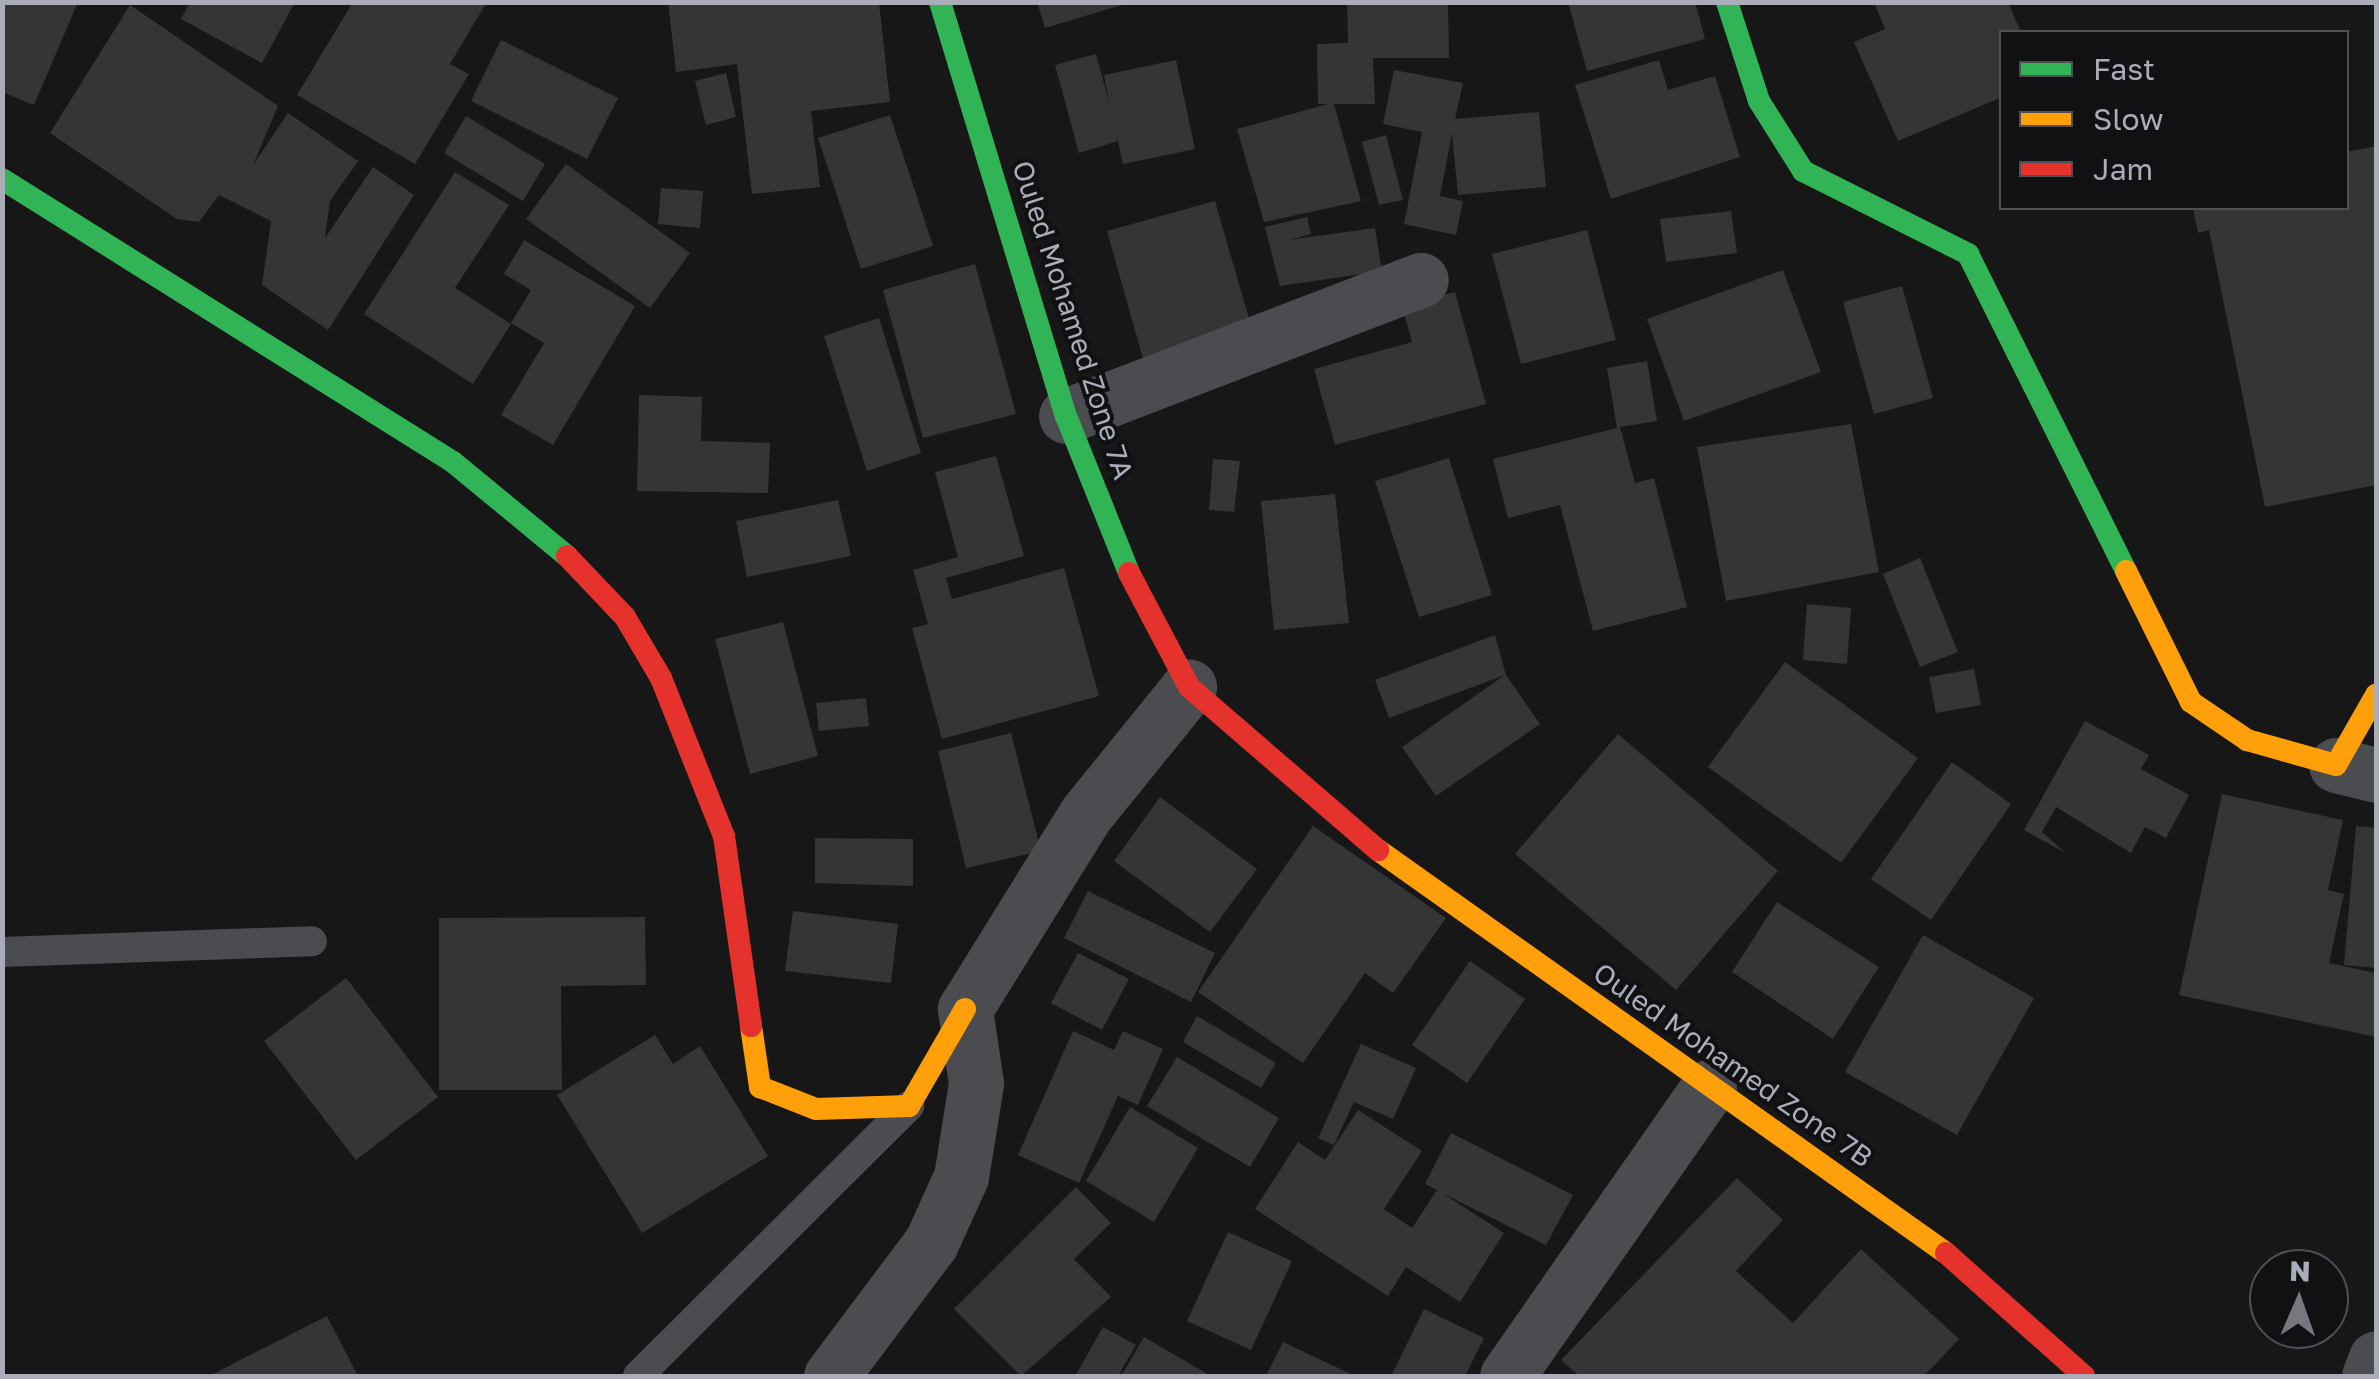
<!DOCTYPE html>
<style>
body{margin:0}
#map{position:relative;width:2379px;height:1379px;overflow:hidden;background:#171717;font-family:"Golos Text",sans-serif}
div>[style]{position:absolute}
.building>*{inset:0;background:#353536}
.lane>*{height:30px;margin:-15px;padding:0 15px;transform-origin:15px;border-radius:15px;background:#4b4c50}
.street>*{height:55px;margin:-27.5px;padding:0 27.5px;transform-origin:27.5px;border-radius:27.5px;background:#4b4c50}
.fast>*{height:22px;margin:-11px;padding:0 11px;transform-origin:11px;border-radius:11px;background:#30b455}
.slow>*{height:22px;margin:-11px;padding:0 11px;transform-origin:11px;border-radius:11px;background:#ff9f0a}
.jam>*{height:22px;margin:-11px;padding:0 11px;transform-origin:11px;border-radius:11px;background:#e5322d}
span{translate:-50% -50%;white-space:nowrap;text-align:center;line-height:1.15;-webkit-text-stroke:8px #111113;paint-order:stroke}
.street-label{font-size:28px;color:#a8adb8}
.frame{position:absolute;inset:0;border:5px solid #a8adb8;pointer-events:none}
.legend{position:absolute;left:1999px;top:30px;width:350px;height:180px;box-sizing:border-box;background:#111113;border:2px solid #4d4f55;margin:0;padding:12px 18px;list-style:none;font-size:30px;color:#a8adb8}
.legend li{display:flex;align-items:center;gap:20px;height:50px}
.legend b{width:50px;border:2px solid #4d4f55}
.north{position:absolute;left:2249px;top:1249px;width:100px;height:100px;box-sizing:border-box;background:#111113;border:2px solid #4d4f55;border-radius:50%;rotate:2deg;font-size:28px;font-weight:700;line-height:40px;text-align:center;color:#a8adb8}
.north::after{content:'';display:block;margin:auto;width:35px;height:45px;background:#757880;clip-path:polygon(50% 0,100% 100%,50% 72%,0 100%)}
</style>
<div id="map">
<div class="building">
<div style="clip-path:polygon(2px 2px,78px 2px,34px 105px,2px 92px)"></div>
<div style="clip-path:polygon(190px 2px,295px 2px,262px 63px,181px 19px)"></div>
<div style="clip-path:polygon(353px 2px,487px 2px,450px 64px,469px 74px,415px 164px,297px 95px)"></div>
<div style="clip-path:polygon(668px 2px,879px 2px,890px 102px,811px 111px,820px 187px,752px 194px,737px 64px,676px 72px)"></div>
<div style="clip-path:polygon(1037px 2px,1128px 2px,1128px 3px,1045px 28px)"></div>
<div style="clip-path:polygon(1347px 2px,1448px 2px,1449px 58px,1373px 58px,1375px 104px,1334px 104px,1361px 201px,1264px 222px,1237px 129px,1328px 104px,1318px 104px,1317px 44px,1348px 43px)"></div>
<div style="clip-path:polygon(1568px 2px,1695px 2px,1705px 39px,1587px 71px)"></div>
<div style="clip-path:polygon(1874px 2px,2008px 2px,2021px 32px,2002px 32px,2002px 97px,1898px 141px,1854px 42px,1885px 29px)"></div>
<div style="clip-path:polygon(130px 5px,278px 106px,253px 165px,288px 113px,358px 161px,330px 201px,325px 238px,373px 167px,414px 195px,328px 330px,262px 285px,271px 221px,219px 195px,199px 222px,177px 219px,50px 133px)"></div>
<div style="clip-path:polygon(501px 40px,618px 98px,587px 159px,471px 101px)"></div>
<div style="clip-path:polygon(1096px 54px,1109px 102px,1104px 75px,1176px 60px,1195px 149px,1123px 164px,1118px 141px,1079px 153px,1055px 65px)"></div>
<div style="clip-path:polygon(1659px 60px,1668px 90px,1715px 76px,1740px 157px,1611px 199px,1575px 85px)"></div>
<div style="clip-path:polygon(1394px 70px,1463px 83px,1455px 119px,1539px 112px,1546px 187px,1458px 195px,1452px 134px,1440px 196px,1463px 201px,1456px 235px,1404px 224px,1422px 132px,1383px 124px)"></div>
<div style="clip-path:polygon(726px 73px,736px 117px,706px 125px,695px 81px)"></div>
<div style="clip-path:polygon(890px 115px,933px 246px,861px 269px,818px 138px)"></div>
<div style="clip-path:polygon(466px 116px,545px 164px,523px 201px,444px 153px)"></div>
<div style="clip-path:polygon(1386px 135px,1403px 200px,1379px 205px,1362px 142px)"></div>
<div style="clip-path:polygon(2376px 146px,2376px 485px,2265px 507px,2209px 230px,2198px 233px,2193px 208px,2346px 208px,2346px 152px)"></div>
<div style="clip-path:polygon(566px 164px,690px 253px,650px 308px,526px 219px)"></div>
<div style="clip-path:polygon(455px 172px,509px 205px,455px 288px,511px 324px,473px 384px,364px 314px)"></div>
<div style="clip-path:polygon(661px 188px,703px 191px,700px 228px,658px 224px)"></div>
<div style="clip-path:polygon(1215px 201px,1254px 336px,1145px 366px,1107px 231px)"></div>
<div style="clip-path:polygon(1731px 211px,1737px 253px,1666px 262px,1660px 219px)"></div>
<div style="clip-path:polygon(1307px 217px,1311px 234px,1288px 240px,1375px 228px,1382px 271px,1280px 286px,1265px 227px)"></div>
<div style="clip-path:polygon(1587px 230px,1616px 340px,1521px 364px,1492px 254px)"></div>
<div style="clip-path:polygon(524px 240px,635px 306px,553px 445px,501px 415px,544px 343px,511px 323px,531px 290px,504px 274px)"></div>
<div style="clip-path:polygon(975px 264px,1016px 414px,923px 438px,883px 290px)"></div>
<div style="clip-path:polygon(1783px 270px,1821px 372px,1684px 421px,1647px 319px)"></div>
<div style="clip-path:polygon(1902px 286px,1933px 398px,1874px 414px,1843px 302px)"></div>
<div style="clip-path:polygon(1455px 292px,1486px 404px,1335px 445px,1314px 369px,1412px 342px,1402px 306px)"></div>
<div style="clip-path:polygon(879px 318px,921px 453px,867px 471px,824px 336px)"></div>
<div style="clip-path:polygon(1647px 361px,1657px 421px,1620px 427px,1635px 483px,1654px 478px,1687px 607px,1593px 631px,1560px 505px,1508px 518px,1493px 459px,1617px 428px,1607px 368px)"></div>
<div style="clip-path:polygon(639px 395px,702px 397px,701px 441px,770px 443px,768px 493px,637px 491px)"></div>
<div style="clip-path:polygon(1851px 424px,1879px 572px,1726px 601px,1697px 447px)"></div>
<div style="clip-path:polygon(996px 456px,1024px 556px,946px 578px,952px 599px,1064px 568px,1099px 696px,942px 739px,912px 628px,928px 624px,913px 570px,958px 557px,935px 472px)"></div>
<div style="clip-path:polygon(1449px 458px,1492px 595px,1419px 617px,1375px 481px)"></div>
<div style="clip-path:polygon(1213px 459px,1240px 461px,1234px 512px,1209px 510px)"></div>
<div style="clip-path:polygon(1335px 494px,1349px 623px,1274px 630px,1261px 501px)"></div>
<div style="clip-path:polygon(838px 500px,851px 556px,747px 577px,736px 521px)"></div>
<div style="clip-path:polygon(1920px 558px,1958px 652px,1920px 667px,1883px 574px)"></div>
<div style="clip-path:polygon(1807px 604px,1851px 608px,1847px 664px,1803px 660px)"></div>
<div style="clip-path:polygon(783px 622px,818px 756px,750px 774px,715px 639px)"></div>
<div style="clip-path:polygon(1495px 635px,1506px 675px,1540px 724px,1436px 796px,1402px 747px,1505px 675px,1389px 718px,1375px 680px)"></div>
<div style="clip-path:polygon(1785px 662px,1918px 758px,1841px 863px,1708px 767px)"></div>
<div style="clip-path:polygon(1974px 669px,1981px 705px,1936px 713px,1929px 677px)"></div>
<div style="clip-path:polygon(866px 698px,869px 726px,819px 731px,816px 703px)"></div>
<div style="clip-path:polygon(2085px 721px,2149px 755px,2141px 769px,2189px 795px,2166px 838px,2145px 827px,2131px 853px,2056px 807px,2042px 832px,2066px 853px,2024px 830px)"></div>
<div style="clip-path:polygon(1011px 733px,1041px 851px,966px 868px,938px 751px)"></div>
<div style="clip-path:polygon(1618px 734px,1778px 871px,1676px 990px,1515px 854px)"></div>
<div style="clip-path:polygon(1952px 762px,2011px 804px,1931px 920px,1871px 879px)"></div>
<div style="clip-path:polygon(2222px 794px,2343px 820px,2328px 890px,2344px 894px,2329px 963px,2376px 973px,2376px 1037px,2179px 995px)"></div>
<div style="clip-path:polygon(1160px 797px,1257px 869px,1210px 932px,1114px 861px)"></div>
<div style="clip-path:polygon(1313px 826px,1446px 918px,1393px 993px,1365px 973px,1303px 1063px,1198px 992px)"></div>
<div style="clip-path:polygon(2356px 826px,2376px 828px,2376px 968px,2344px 965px)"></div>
<div style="clip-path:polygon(815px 838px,913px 839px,913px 886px,815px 883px)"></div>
<div style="clip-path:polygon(1088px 891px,1215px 953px,1191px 1002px,1064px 938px)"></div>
<div style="clip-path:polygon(1777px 902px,1879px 967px,1833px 1039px,1732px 972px)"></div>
<div style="clip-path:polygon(793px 911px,898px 924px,891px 983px,785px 971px)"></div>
<div style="clip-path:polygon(645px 917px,646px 985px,561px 986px,562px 1090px,439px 1090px,439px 918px)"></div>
<div style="clip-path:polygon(1923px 935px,2034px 998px,1957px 1135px,1845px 1072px)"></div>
<div style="clip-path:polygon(1078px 953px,1129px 979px,1102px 1030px,1051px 1003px)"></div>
<div style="clip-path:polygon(1470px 961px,1525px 999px,1467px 1083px,1412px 1045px)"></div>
<div style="clip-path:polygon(346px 978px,438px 1097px,356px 1160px,264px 1041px)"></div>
<div style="clip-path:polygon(1197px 1016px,1276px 1063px,1261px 1088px,1183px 1042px)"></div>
<div style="clip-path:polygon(1073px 1031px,1114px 1050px,1123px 1031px,1163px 1049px,1138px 1105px,1118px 1096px,1079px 1183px,1018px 1155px)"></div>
<div style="clip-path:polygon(655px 1035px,673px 1064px,700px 1046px,768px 1156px,642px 1233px,557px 1095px)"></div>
<div style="clip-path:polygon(1361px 1044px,1416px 1068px,1393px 1119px,1354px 1102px,1334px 1145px,1318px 1138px)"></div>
<div style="clip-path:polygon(1177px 1057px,1279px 1118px,1250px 1167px,1147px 1106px)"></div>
<div style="clip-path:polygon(1130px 1107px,1198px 1148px,1154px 1222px,1086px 1181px)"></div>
<div style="clip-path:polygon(1358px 1110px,1422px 1151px,1384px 1209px,1412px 1228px,1437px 1190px,1425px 1184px,1451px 1133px,1573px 1195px,1546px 1245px,1442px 1193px,1504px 1233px,1460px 1302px,1406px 1267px,1388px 1296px,1255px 1209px,1298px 1142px,1325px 1160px)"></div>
<div style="clip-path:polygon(1737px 1178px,1783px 1220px,1736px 1271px,1793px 1323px,1861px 1249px,1959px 1339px,1924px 1376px,1579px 1376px,1561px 1360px)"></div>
<div style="clip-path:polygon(1076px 1187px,1111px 1223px,1074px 1259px,1111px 1297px,1021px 1376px,954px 1309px)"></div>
<div style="clip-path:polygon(1228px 1232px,1292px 1261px,1251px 1350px,1187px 1321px)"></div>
<div style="clip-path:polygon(1424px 1309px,1484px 1338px,1465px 1376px,1391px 1376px)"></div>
<div style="clip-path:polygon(327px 1316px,358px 1376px,209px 1376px)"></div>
<div style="clip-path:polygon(1103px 1327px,1136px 1345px,1118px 1376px,1075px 1376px)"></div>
<div style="clip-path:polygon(1144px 1337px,1211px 1376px,1121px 1376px)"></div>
<div style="clip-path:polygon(1283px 1342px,1355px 1376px,1266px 1376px)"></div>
</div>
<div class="lane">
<div style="left:2px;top:952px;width:310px;rotate:-2deg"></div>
<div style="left:638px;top:1376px;width:383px;rotate:-44.9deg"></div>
</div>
<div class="street">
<div style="left:1066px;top:416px;width:380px;rotate:-21deg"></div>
<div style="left:2336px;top:765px;width:41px;rotate:14deg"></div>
<div style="left:831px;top:1376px;width:166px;rotate:-53.1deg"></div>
<div style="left:931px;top:1243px;width:72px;rotate:-65.6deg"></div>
<div style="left:961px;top:1177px;width:95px;rotate:-80.9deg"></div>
<div style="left:976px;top:1083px;width:75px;rotate:-98.5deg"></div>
<div style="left:965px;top:1009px;width:229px;rotate:-58.2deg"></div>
<div style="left:1086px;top:814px;width:164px;rotate:-51deg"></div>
<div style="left:1507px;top:1376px;width:353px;rotate:-55.1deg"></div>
<div style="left:2369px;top:1376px;width:19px;rotate:-69deg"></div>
</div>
<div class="fast">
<div style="left:940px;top:2px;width:433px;rotate:73.1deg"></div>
<div style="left:1066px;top:416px;width:169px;rotate:68.1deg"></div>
<div style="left:1727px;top:2px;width:104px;rotate:72.1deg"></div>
<div style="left:1759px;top:101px;width:83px;rotate:57.8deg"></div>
<div style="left:1803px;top:171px;width:185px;rotate:26.7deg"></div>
<div style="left:1968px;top:254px;width:354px;rotate:63.5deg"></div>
<div style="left:2px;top:179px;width:532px;rotate:32.11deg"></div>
<div style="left:453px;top:462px;width:148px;rotate:39.5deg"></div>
</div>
<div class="slow">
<div style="left:2126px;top:571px;width:146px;rotate:63.6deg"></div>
<div style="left:2191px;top:702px;width:68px;rotate:34.2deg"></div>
<div style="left:2247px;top:740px;width:92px;rotate:15.7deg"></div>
<div style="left:2336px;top:765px;width:81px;rotate:-60.3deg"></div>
<div style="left:1378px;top:850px;width:696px;rotate:35.36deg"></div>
<div style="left:751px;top:1026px;width:62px;rotate:81.6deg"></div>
<div style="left:760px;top:1087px;width:60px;rotate:21.4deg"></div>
<div style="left:816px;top:1109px;width:93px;rotate:-1.8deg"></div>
<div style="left:909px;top:1106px;width:112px;rotate:-60deg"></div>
</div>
<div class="jam">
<div style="left:567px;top:556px;width:84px;rotate:46.4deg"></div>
<div style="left:625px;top:617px;width:71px;rotate:59.5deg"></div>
<div style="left:661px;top:678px;width:170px;rotate:68.3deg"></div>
<div style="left:724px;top:836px;width:192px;rotate:81.9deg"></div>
<div style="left:1129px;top:573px;width:129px;rotate:62.2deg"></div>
<div style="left:1189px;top:687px;width:250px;rotate:40.8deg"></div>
<div style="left:1946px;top:1253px;width:185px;rotate:41.7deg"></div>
</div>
<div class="street-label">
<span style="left:1073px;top:320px;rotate:72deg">Ouled Mohamed Zone 7A</span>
<span style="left:1733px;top:1065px;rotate:35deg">Ouled Mohamed Zone 7B</span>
</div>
<div class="frame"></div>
<ul class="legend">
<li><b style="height:12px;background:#30b455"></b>Fast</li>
<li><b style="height:12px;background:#ff9f0a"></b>Slow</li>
<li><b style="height:12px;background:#e5322d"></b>Jam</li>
</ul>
<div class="north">N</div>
</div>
